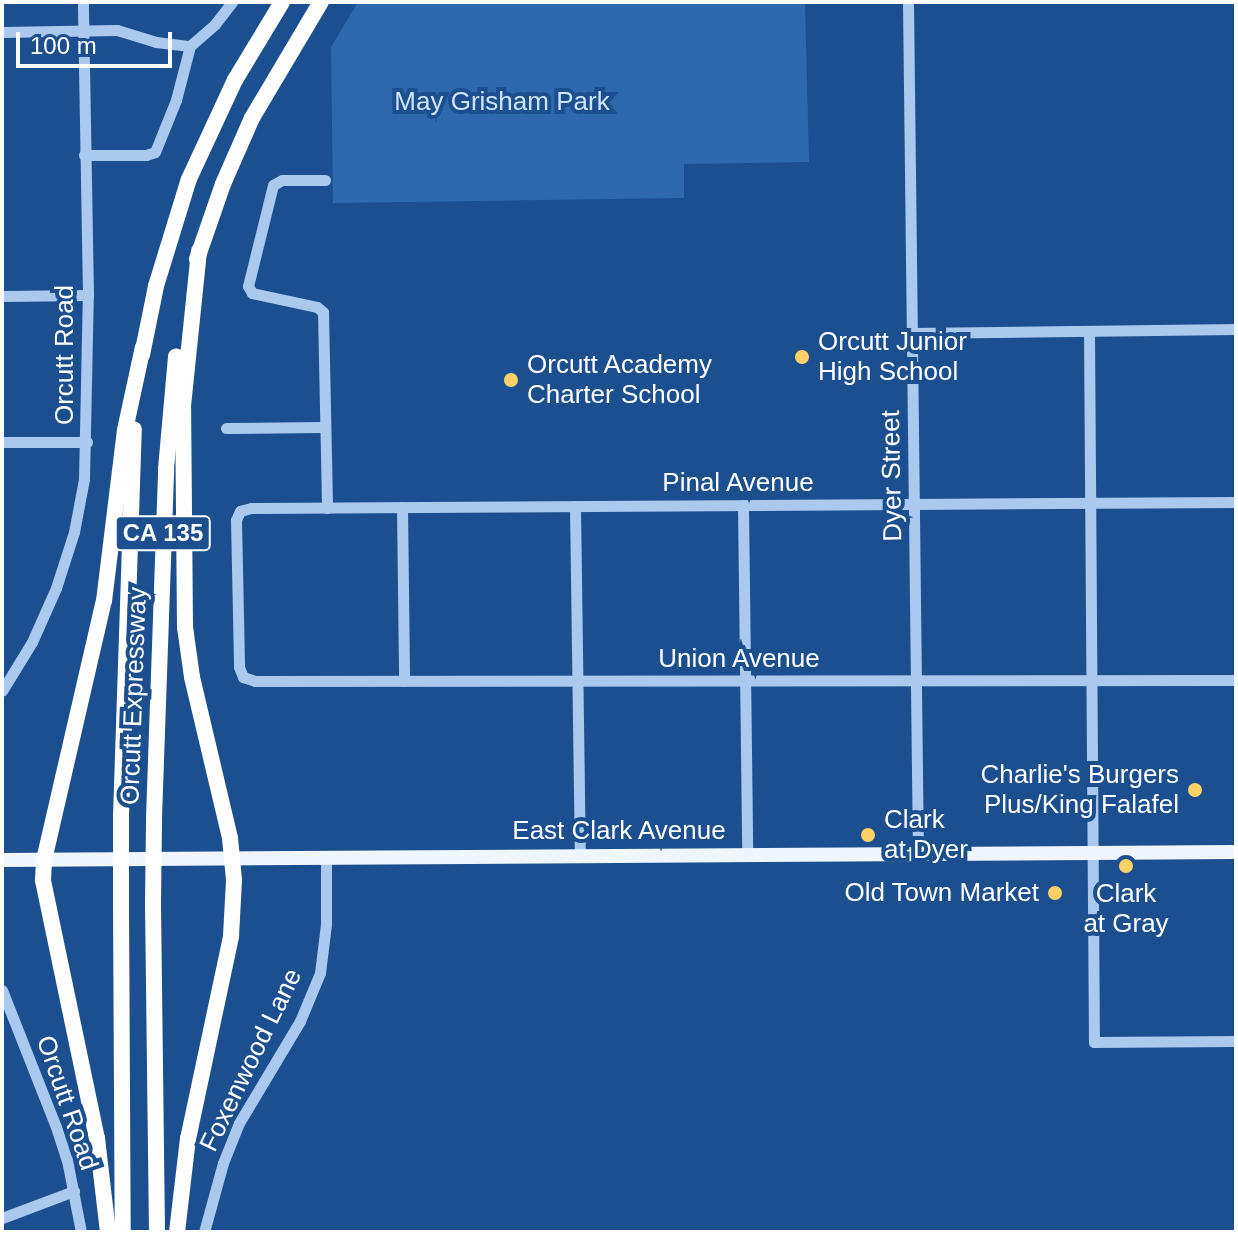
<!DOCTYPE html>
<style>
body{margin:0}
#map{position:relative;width:1238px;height:1234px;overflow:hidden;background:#1b4f8f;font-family:Helvetica,sans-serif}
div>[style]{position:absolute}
.green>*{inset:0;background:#2e69ad}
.minor>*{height:11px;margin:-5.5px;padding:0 5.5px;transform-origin:5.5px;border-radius:5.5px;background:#a9c9ee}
.major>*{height:14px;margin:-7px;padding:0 7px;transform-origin:7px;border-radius:7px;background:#f0f6ff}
.highway>*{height:16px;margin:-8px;padding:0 8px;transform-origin:8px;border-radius:8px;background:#fff}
.highway-bridge>*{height:16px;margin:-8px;padding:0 8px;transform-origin:8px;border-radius:8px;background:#fff}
.dots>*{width:22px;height:22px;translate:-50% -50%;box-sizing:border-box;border:4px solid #1b4f8f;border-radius:50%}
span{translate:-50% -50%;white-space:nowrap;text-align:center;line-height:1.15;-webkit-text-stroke:8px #1b4f8f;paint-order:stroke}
.shield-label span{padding:2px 6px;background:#1b4f8f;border:2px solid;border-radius:6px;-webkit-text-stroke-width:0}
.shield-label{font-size:24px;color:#fff;font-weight:700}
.park-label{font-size:26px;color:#cfe3fa}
.poi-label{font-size:26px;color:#fff}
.left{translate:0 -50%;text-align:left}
.right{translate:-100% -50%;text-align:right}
.street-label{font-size:26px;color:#fff}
.frame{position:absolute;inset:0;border:4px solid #fff;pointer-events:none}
.scale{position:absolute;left:16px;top:32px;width:156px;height:36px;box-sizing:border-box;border:4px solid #fff;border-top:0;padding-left:10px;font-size:24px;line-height:28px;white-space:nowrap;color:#fff;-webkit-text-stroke:6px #1b4f8f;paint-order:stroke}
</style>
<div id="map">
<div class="green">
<div style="clip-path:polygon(358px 2px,805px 2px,809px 162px,684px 164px,684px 198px,333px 203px,331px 47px)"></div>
</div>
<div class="minor">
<div style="left:908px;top:2px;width:851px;rotate:89.33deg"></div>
<div style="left:2px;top:32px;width:115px;rotate:-1deg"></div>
<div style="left:117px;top:30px;width:41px;rotate:17.1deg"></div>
<div style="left:156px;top:42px;width:34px;rotate:7deg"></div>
<div style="left:84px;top:155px;width:62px"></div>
<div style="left:146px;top:155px;width:9px;rotate:-18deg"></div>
<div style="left:155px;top:152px;width:56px;rotate:-68deg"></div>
<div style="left:176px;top:100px;width:56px;rotate:-75.5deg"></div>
<div style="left:190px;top:46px;width:33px;rotate:-41deg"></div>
<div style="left:215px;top:24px;width:28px;rotate:-52deg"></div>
<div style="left:325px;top:180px;width:43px;rotate:180deg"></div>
<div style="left:282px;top:180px;width:10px;rotate:151deg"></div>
<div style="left:273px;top:185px;width:104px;rotate:103.9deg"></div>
<div style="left:248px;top:286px;width:8px;rotate:60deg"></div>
<div style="left:252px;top:293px;width:66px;rotate:12.2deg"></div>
<div style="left:317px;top:307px;width:8px;rotate:40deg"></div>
<div style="left:323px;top:312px;width:196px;rotate:88.8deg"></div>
<div style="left:2px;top:296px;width:86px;rotate:-0.7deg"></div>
<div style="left:1089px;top:331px;width:711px;rotate:89.6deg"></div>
<div style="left:1094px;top:1042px;width:142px;rotate:-0.4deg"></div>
<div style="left:912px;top:333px;width:324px;rotate:-0.7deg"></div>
<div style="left:226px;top:428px;width:99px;rotate:-0.6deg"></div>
<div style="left:2px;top:442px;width:85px"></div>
<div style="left:1236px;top:502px;width:985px;rotate:179.65deg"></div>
<div style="left:251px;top:508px;width:11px;rotate:165deg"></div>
<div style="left:240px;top:511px;width:10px;rotate:114deg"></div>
<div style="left:236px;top:520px;width:147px;rotate:88.8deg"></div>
<div style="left:239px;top:667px;width:11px;rotate:68deg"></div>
<div style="left:243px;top:677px;width:13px;rotate:18deg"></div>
<div style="left:255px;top:681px;width:981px;rotate:-0.06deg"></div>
<div style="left:743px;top:505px;width:349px;rotate:89.3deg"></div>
<div style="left:575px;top:506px;width:349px;rotate:89.2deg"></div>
<div style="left:402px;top:507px;width:174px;rotate:89.3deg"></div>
<div style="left:2px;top:691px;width:57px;rotate:-58.5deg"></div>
<div style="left:32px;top:642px;width:59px;rotate:-66deg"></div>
<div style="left:56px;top:588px;width:59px;rotate:-72.2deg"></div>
<div style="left:74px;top:532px;width:54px;rotate:-79.3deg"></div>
<div style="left:84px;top:479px;width:184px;rotate:-88.8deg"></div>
<div style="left:88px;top:295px;width:293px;rotate:-91deg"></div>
<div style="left:2px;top:990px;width:147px;rotate:68.5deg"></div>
<div style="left:56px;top:1127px;width:35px;rotate:72deg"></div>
<div style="left:67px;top:1160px;width:73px;rotate:79deg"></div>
<div style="left:2px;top:1218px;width:77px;rotate:-20.6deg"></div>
<div style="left:204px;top:1232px;width:72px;rotate:-74.6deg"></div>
<div style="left:223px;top:1163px;width:43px;rotate:-68.2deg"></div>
<div style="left:239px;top:1123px;width:119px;rotate:-59.1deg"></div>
<div style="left:300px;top:1021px;width:52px;rotate:-67.4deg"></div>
<div style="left:320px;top:973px;width:49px;rotate:-83deg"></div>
<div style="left:326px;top:924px;width:65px;rotate:-90deg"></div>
</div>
<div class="major">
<div style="left:2px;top:860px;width:1234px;rotate:-0.37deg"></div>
</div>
<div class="highway">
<div style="left:197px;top:259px;width:79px;rotate:-70.9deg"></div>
<div style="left:223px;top:184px;width:72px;rotate:-66.3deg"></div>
<div style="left:252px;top:118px;width:135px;rotate:-59.3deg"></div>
<div style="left:142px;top:355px;width:70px;rotate:-78.5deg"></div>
<div style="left:156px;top:286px;width:112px;rotate:-72.9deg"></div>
<div style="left:189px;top:179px;width:109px;rotate:-65.1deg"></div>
<div style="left:235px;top:80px;width:91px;rotate:-58.9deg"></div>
<div style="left:121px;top:816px;width:387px;rotate:-88.1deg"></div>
<div style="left:154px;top:818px;width:349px;rotate:-88deg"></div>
<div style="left:166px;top:469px;width:113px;rotate:-84.9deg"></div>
<div style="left:121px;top:904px;width:328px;rotate:89.7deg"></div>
<div style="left:153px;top:904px;width:328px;rotate:89.3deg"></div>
<div style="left:108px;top:1232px;width:94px;rotate:-96.7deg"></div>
<div style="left:97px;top:1139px;width:265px;rotate:-101.8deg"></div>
<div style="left:43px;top:880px;width:20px;rotate:-87deg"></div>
<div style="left:44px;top:860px;width:266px;rotate:-77deg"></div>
<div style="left:104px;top:601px;width:172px;rotate:-83deg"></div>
<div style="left:125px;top:430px;width:85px;rotate:-77.8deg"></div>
<div style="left:177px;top:1232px;width:94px;rotate:-83.3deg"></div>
<div style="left:188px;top:1139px;width:208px;rotate:-78deg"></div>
<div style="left:231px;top:936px;width:56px;rotate:-86.9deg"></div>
<div style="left:234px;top:880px;width:42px;rotate:-95.4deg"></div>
<div style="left:230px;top:838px;width:165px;rotate:-103.3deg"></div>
<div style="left:192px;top:677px;width:50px;rotate:-98deg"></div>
<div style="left:185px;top:627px;width:221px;rotate:-90.5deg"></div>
<div style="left:183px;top:406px;width:156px;rotate:-84.1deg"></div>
</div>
<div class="highway-bridge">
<div style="left:121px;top:904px;width:88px;rotate:-90deg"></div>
<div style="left:153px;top:904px;width:86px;rotate:-89.3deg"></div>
</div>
<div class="dots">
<div style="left:802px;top:357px;background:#ffd166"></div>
<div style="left:511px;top:380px;background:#ffd166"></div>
<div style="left:1195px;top:790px;background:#ffd166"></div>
<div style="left:868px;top:835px;background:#ffd166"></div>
<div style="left:1126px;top:866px;background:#ffd166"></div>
<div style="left:1055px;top:893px;background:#ffd166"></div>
</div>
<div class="shield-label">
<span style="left:163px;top:533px">CA 135</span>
</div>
<div class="park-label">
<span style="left:502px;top:102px">May Grisham Park</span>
</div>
<div class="poi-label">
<span class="left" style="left:818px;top:357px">Orcutt Junior<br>High School</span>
<span class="left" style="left:527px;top:380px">Orcutt Academy<br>Charter School</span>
<span class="right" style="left:1179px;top:790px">Charlie's Burgers<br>Plus/King Falafel</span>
<span class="left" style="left:884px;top:835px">Clark<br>at Dyer</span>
<span class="right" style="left:1039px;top:893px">Old Town Market</span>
<span style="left:1126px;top:909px">Clark<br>at Gray</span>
</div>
<div class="street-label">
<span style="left:65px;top:355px;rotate:-90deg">Orcutt Road</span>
<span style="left:892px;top:476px;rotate:-91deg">Dyer Street</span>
<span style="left:738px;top:483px">Pinal Avenue</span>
<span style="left:739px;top:659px">Union Avenue</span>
<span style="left:134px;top:696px;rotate:-88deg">Orcutt Expressway</span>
<span style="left:619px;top:831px">East Clark Avenue</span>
<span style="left:251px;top:1060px;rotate:-64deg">Foxenwood Lane</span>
<span style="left:67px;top:1103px;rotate:71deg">Orcutt Road</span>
</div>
<div class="frame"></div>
<div class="scale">100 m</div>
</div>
